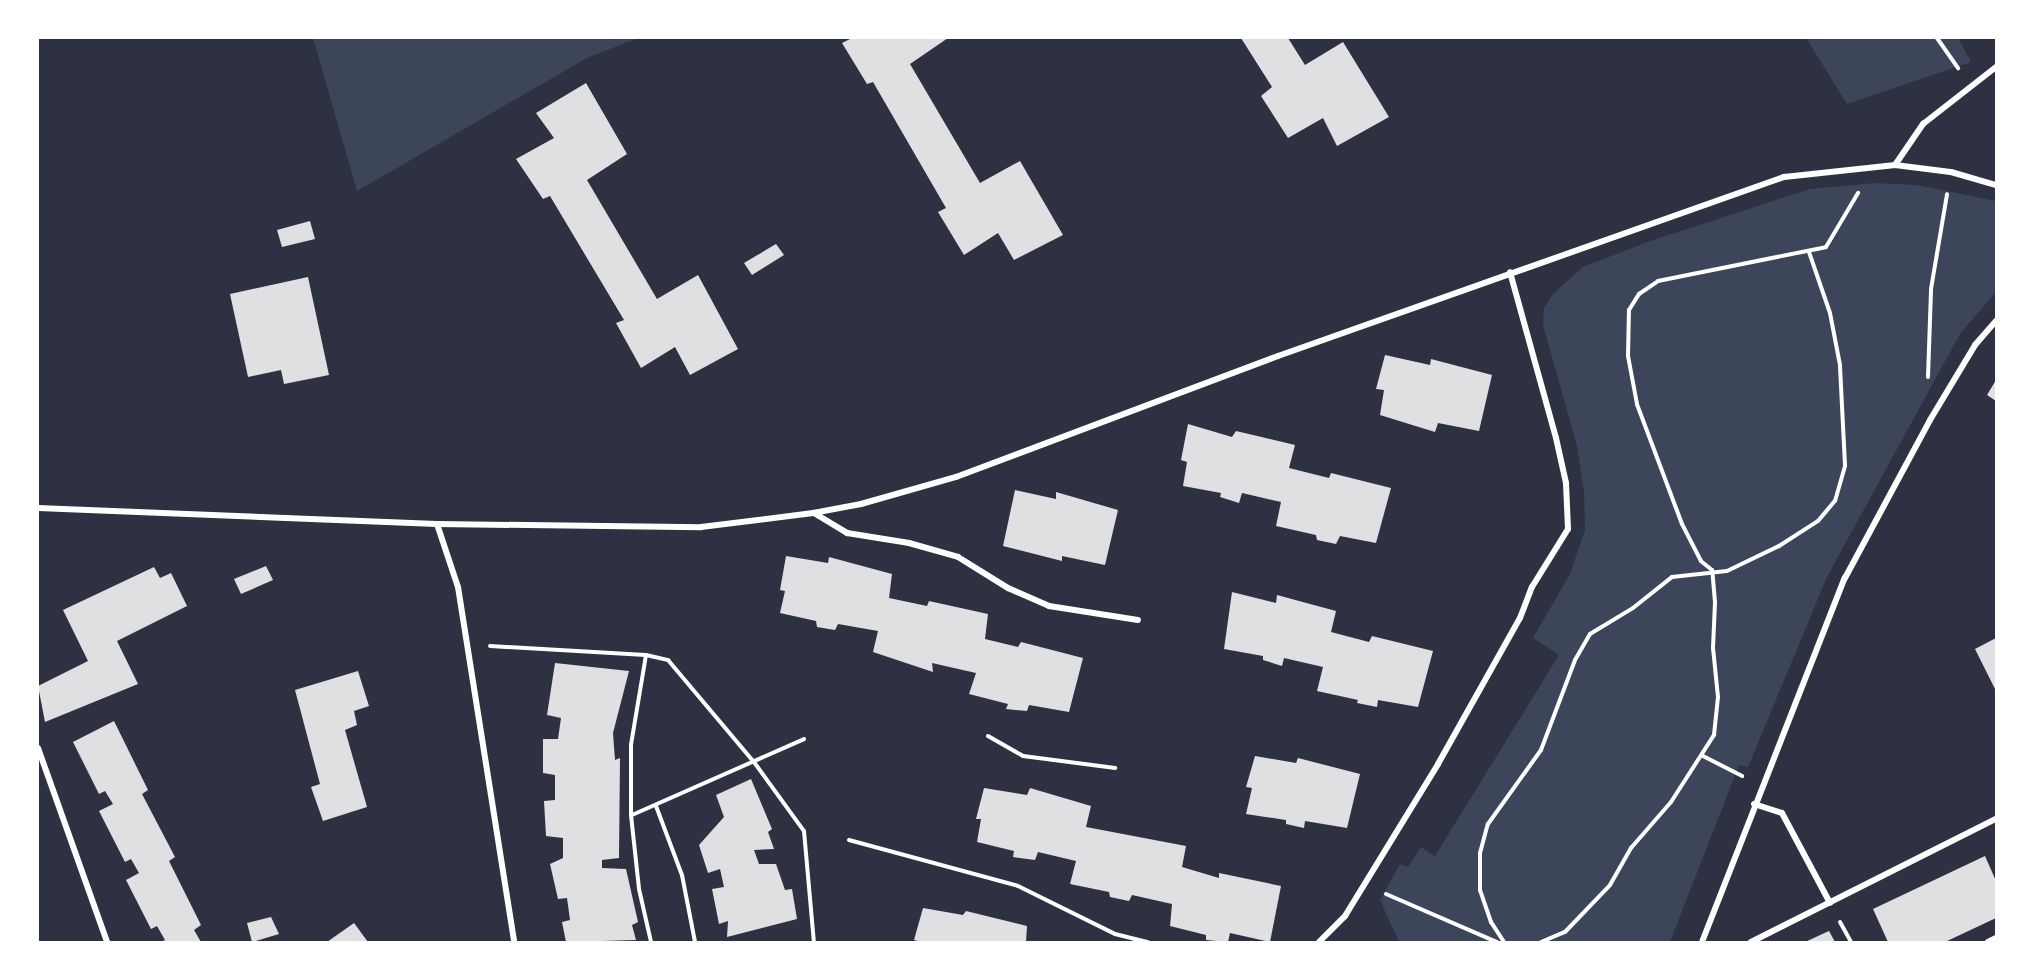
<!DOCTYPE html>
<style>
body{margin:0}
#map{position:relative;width:2034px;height:980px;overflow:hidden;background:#2d3142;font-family:Georgia,serif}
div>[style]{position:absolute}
.green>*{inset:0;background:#3c4559}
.building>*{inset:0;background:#e0e0e3}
.path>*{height:4px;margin:-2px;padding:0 2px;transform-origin:2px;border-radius:2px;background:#fff}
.minor>*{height:6px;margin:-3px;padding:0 3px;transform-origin:3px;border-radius:3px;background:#fff}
span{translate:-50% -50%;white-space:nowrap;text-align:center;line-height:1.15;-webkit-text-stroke:4.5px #fff;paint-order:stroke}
.frame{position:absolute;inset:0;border:39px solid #fff;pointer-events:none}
</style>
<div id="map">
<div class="green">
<div style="clip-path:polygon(313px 38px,638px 38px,587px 58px,357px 191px)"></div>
<div style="clip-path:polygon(1806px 38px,1958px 38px,1971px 62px,1847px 104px)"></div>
<div style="clip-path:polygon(1875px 183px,1917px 185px,1996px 201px,1996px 292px,1960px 334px,1827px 577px,1748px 767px,1739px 765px,1670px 942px,1399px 942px,1380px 900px,1400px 864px,1408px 867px,1421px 847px,1435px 856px,1559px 655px,1533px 638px,1570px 574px,1585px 530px,1584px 492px,1577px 446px,1543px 325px,1544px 308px,1552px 295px,1583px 267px,1650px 241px,1810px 189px)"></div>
</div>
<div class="building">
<div style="clip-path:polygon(852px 38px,948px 38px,910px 64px,980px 183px,1020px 161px,1063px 235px,1014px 260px,998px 233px,964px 255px,938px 212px,946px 208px,873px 82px,867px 84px,842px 43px)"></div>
<div style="clip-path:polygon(1241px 38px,1288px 38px,1305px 65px,1343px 42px,1389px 117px,1337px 146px,1323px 118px,1288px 138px,1261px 96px,1272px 87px)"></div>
<div style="clip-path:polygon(586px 83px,627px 154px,587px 180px,657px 299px,698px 275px,738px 349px,690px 375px,675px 347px,641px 368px,616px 323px,624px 320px,550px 196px,543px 199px,516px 159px,554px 138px,536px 113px)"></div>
<div style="clip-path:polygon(310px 221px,315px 239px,282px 247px,277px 230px)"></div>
<div style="clip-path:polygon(776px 244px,784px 255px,752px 275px,744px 263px)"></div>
<div style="clip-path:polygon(308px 277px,329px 375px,284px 384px,281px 370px,248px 377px,230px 294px)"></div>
<div style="clip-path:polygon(1385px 355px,1430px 365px,1431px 359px,1492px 375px,1479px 431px,1438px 423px,1435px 432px,1380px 415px,1384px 390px,1376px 389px)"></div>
<div style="clip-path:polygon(1996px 380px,1996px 401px,1987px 395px)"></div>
<div style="clip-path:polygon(1188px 424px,1232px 437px,1236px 431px,1295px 445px,1289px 468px,1329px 478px,1331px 473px,1391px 488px,1376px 543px,1340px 536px,1336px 544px,1317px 540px,1316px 535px,1276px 526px,1281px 502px,1242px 493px,1239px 503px,1220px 497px,1221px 493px,1183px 486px,1187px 462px,1181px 460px)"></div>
<div style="clip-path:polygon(1015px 490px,1056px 499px,1056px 492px,1118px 510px,1105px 565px,1062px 556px,1062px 561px,1003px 546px)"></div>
<div style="clip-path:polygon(786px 556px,828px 563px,829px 557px,892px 574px,889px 598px,927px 606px,929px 601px,988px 614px,985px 639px,1018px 647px,1021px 642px,1083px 658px,1069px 712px,1029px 705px,1027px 711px,1006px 709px,1008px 704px,969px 694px,976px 673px,932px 663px,933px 672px,873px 652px,878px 631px,838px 624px,835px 630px,817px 627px,816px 621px,780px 613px,785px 591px,780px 590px)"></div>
<div style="clip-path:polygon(266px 566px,273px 580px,241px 594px,234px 579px)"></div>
<div style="clip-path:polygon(154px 567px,160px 578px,171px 573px,187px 606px,117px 641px,138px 684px,45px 722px,38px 686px,88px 661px,63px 610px)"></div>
<div style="clip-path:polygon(1232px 592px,1276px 603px,1277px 595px,1336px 611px,1331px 632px,1369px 642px,1372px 636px,1433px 651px,1418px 707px,1378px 700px,1377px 707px,1357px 703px,1358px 700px,1317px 691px,1323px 667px,1284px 658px,1282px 666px,1263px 660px,1263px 656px,1224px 649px)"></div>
<div style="clip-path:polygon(1996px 638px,1996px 691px,1975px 649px)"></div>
<div style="clip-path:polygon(555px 663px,629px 671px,613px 733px,615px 760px,620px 758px,619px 858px,602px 860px,602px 868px,626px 869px,638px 922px,632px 925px,636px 940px,566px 942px,562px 922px,570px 920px,567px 898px,558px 899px,550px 864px,563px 858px,563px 838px,546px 836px,544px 801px,555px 800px,555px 775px,543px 773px,543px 739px,558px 739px,561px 718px,547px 715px)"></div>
<div style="clip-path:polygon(358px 671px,369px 706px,354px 711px,357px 725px,345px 730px,367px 807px,323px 821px,311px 787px,320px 784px,295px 690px)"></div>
<div style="clip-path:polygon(114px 721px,148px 790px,142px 794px,175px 857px,169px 861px,201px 925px,194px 930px,201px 942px,161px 942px,165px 940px,157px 926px,151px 929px,126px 880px,139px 873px,131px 859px,125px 862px,99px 811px,113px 804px,105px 791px,99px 794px,73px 742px)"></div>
<div style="clip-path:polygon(1255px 756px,1296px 763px,1298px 758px,1360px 774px,1347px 828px,1305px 821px,1304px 828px,1286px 824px,1286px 820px,1246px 814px,1252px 788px,1246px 787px)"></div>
<div style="clip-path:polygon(751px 779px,772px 829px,768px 832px,774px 849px,754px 850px,759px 864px,776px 864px,785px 890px,792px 889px,797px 919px,727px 937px,728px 921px,719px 924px,712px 889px,724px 887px,720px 869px,708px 873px,699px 845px,724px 817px,716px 795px)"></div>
<div style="clip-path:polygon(984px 788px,1027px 795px,1030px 788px,1091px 806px,1086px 827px,1186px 846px,1182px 867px,1219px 878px,1219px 873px,1281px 886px,1270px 942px,1230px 933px,1228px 942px,1206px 940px,1206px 935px,1170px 926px,1172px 904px,1132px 895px,1129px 901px,1110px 897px,1109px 892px,1070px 884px,1076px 861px,1038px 852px,1035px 860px,1013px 857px,1014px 851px,977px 842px,981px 819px,976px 819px)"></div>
<div style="clip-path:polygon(1985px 856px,1996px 881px,1996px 918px,1945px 942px,1888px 942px,1873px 909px)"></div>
<div style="clip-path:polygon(923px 908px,963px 915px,966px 911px,1027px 926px,1026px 942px,921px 942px,914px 940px)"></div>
<div style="clip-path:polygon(271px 917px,279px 934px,252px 942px,247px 923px)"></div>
<div style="clip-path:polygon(354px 923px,368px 942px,327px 942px)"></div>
<div style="clip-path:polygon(1829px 931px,1835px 942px,1805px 942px)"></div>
</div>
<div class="path">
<div style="left:1937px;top:38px;width:37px;rotate:55deg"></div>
<div style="left:1928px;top:377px;width:88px;rotate:-88deg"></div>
<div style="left:1931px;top:289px;width:96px;rotate:-80.4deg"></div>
<div style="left:490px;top:646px;width:156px;rotate:3.3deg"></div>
<div style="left:646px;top:655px;width:23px;rotate:13deg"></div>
<div style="left:668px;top:660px;width:133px;rotate:49.9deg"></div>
<div style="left:754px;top:762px;width:85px;rotate:54.1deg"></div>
<div style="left:804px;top:831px;width:111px;rotate:84.9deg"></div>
<div style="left:646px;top:655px;width:91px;rotate:99.5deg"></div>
<div style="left:631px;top:745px;width:70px;rotate:90deg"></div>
<div style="left:631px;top:815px;width:74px;rotate:83.8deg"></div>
<div style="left:639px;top:889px;width:54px;rotate:77.2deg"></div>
<div style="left:988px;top:736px;width:40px;rotate:29.7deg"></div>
<div style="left:1023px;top:756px;width:93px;rotate:7.4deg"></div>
<div style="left:1703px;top:756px;width:44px;rotate:27.1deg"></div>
<div style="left:656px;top:806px;width:74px;rotate:69.4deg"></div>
<div style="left:682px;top:875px;width:68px;rotate:79deg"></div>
<div style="left:632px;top:815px;width:188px;rotate:-23.8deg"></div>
<div style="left:849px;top:840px;width:175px;rotate:15.2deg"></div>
<div style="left:1018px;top:886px;width:108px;rotate:26.3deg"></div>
<div style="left:1115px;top:934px;width:34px;rotate:14deg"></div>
<div style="left:1386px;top:894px;width:121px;rotate:23.4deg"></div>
<div style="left:1840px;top:922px;width:23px;rotate:61deg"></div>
<div style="left:1504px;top:942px;width:24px;rotate:-123deg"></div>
<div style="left:1491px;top:922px;width:34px;rotate:-109deg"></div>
<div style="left:1480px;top:890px;width:37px;rotate:-90deg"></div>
<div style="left:1480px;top:853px;width:30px;rotate:-75deg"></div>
<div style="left:1488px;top:824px;width:91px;rotate:-54.4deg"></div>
<div style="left:1541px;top:750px;width:96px;rotate:-69.3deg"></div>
<div style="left:1575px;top:660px;width:30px;rotate:-60deg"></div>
<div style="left:1590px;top:634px;width:50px;rotate:-31.2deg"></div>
<div style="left:1633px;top:608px;width:50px;rotate:-38.5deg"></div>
<div style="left:1672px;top:577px;width:55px;rotate:-6.2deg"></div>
<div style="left:1727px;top:571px;width:58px;rotate:-25.7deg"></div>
<div style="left:1779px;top:546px;width:46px;rotate:-32.7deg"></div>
<div style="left:1818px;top:521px;width:26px;rotate:-50deg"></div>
<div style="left:1835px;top:501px;width:37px;rotate:-74deg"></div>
<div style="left:1845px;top:465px;width:100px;rotate:-92.9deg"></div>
<div style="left:1840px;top:365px;width:53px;rotate:-100.9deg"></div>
<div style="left:1830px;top:313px;width:65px;rotate:-109deg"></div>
<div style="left:1541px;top:942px;width:26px;rotate:-23deg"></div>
<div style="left:1565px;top:932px;width:65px;rotate:-46.2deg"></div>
<div style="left:1610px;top:885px;width:43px;rotate:-60.4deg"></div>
<div style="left:1631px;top:848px;width:61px;rotate:-49deg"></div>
<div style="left:1671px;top:802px;width:80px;rotate:-57.3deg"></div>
<div style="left:1714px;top:735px;width:38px;rotate:-84deg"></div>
<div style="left:1718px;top:697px;width:49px;rotate:-95.8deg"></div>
<div style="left:1713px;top:648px;width:46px;rotate:-87.5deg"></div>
<div style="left:1715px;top:602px;width:32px;rotate:-95deg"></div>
<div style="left:1712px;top:570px;width:14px;rotate:-141deg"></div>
<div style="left:1701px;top:561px;width:42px;rotate:-117.2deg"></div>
<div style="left:1682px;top:524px;width:128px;rotate:-110.6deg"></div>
<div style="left:1637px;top:404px;width:49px;rotate:-100.6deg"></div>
<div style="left:1628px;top:356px;width:46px;rotate:-88.8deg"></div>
<div style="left:1629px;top:310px;width:19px;rotate:-58deg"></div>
<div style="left:1639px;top:294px;width:23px;rotate:-34deg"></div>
<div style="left:1658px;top:281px;width:171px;rotate:-11.4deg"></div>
<div style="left:1826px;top:247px;width:63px;rotate:-59.3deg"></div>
</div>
<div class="minor">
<div style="left:1895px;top:165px;width:50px;rotate:-55.7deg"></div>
<div style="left:1923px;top:124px;width:93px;rotate:-38deg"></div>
<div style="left:38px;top:508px;width:399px;rotate:2.3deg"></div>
<div style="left:437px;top:524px;width:264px;rotate:0.7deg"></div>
<div style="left:701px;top:527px;width:113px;rotate:-7.1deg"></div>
<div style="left:813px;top:513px;width:49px;rotate:-10.6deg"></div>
<div style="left:861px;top:504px;width:99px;rotate:-15.9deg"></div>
<div style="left:956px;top:477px;width:344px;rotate:-20.6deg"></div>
<div style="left:1278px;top:356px;width:537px;rotate:-19.48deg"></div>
<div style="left:1784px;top:177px;width:112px;rotate:-6.2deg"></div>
<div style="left:1895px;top:165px;width:56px;rotate:7.1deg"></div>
<div style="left:1951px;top:172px;width:47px;rotate:16.1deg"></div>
<div style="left:814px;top:513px;width:39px;rotate:31deg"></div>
<div style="left:847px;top:533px;width:63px;rotate:9.2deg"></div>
<div style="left:909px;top:543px;width:51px;rotate:15.9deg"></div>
<div style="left:958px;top:557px;width:59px;rotate:31.8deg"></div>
<div style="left:1008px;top:588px;width:45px;rotate:23.7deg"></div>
<div style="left:1049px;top:606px;width:90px;rotate:8.9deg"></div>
<div style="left:437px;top:524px;width:66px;rotate:71.6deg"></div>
<div style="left:458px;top:587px;width:359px;rotate:81deg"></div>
<div style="left:38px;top:748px;width:206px;rotate:70.4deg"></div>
<div style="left:1754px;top:804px;width:29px;rotate:18deg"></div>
<div style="left:1782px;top:813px;width:102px;rotate:61.9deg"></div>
<div style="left:1319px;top:942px;width:37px;rotate:-45deg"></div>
<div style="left:1345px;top:916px;width:178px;rotate:-58.5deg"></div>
<div style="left:1438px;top:764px;width:167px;rotate:-60.7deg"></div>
<div style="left:1520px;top:618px;width:33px;rotate:-69deg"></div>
<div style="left:1532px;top:587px;width:68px;rotate:-58.2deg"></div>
<div style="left:1568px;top:529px;width:46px;rotate:-92.5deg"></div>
<div style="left:1566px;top:483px;width:46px;rotate:-102.5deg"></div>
<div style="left:1556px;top:438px;width:172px;rotate:-105.5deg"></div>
<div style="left:1702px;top:942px;width:391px;rotate:-68.6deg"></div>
<div style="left:1845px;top:578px;width:179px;rotate:-61.7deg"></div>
<div style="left:1930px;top:420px;width:87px;rotate:-59deg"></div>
<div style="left:1975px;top:345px;width:32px;rotate:-49deg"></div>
<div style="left:1751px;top:942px;width:274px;rotate:-26.7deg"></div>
<div style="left:1988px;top:942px;width:9px;rotate:-27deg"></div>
</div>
<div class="frame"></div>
</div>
